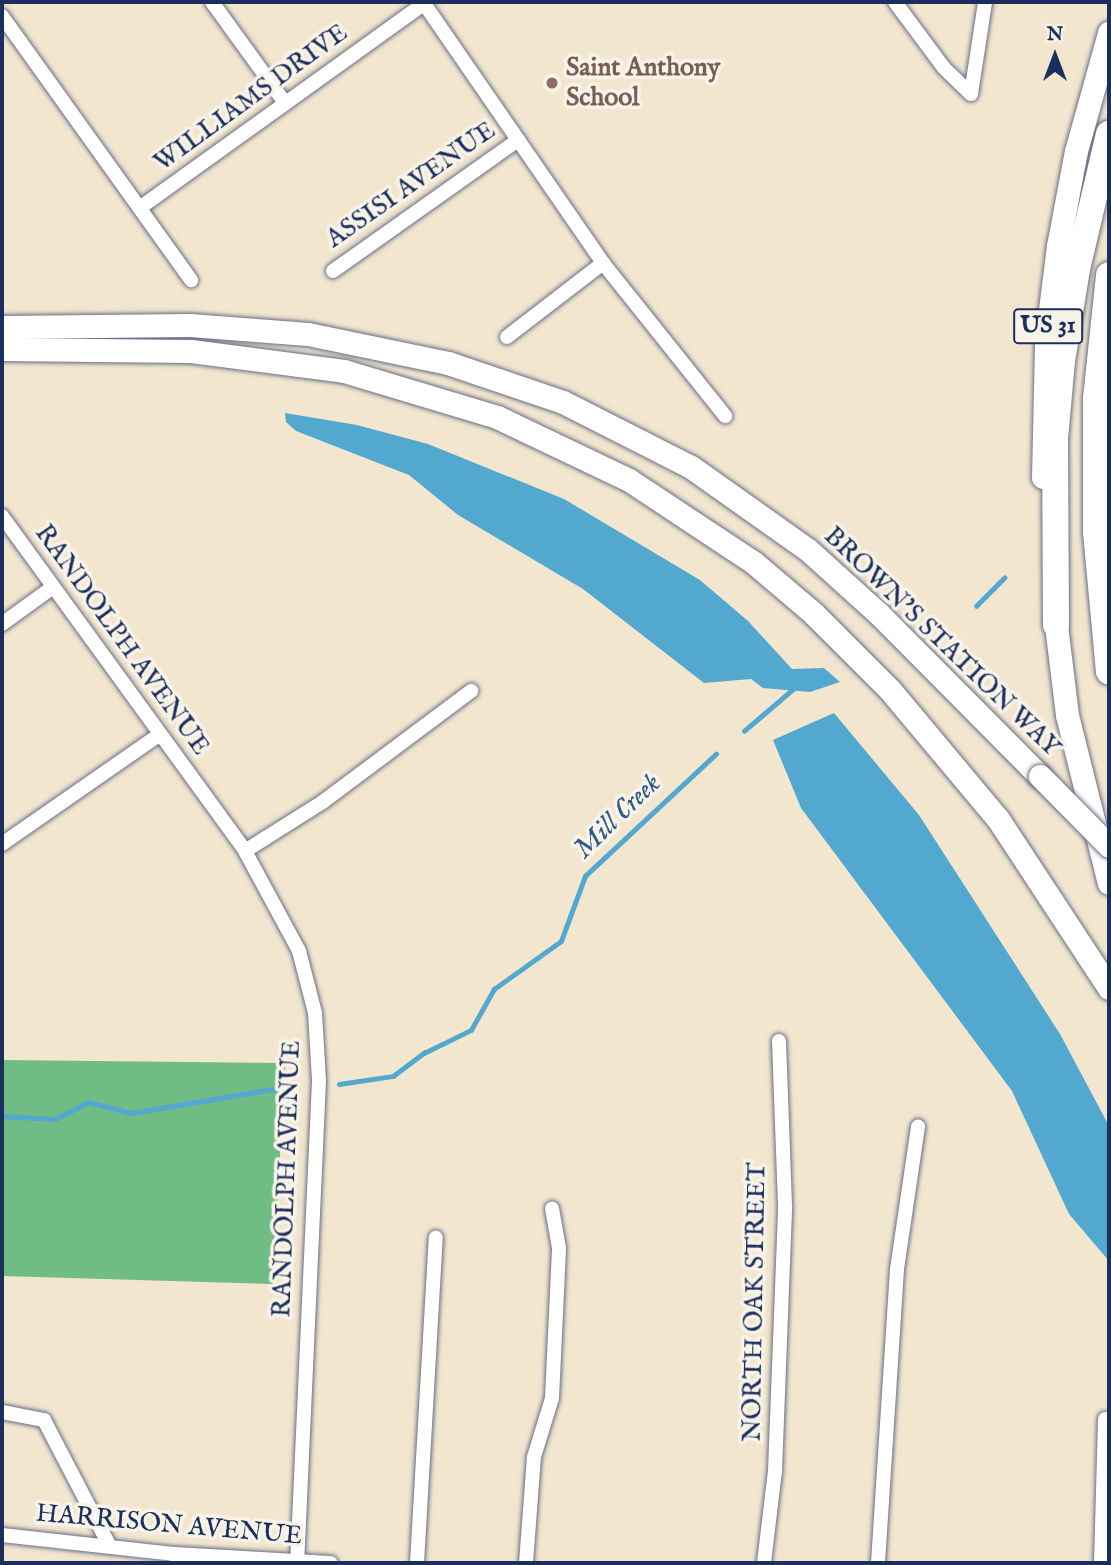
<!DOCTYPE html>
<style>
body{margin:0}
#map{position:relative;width:1111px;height:1565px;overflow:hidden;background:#f3e6cf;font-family:"IM FELL English",serif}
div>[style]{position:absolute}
.forest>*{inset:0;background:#6fbc84}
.water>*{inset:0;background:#53a8cf}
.stream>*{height:4.5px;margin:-2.25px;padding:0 2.25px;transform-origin:2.25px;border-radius:2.25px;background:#53a8cf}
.roads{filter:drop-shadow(0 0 2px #676f86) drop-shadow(0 0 2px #676f86)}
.street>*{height:14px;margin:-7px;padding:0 7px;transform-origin:7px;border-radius:7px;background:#fff}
.primary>*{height:23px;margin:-11.5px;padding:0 11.5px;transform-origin:11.5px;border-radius:11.5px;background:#fff}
.highway>*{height:26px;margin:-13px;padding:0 13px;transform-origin:13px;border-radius:13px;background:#fff}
.bridges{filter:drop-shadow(0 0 2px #676f86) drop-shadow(0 0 2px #676f86)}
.primary-bridge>*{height:23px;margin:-11.5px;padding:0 11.5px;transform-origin:11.5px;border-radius:11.5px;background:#fff}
.dots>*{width:19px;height:19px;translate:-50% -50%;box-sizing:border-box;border:4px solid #f7f3e8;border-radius:50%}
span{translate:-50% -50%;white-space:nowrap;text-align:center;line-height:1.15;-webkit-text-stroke:7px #f7f3e8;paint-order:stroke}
.shield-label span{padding:2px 5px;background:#f7f3e8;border:2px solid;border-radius:5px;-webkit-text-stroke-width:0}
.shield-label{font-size:24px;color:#1b2f5e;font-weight:700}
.education-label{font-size:26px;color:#785e54;font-weight:700}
.left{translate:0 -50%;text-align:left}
.street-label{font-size:26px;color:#1b2f5e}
.water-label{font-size:28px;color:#2f5986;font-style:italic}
.frame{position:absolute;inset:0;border:4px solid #1b2f5e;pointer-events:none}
.north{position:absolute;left:1020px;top:21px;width:70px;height:70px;-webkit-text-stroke:5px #f7f3e8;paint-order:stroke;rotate:0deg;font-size:19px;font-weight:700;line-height:28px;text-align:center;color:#1b2f5e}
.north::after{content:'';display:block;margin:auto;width:24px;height:32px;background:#1b2f5e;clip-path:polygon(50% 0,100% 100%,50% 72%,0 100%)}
</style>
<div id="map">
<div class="forest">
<div style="clip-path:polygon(2px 1060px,285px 1063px,273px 1284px,2px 1276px)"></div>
</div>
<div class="water">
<div style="clip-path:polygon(285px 413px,357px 425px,428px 444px,564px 499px,700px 580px,748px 621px,792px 669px,824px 668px,840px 682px,810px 692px,763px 688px,751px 679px,704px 683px,583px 589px,458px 515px,409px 475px,296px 431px,286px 422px)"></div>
<div style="clip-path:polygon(834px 713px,919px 815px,1060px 1034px,1109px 1126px,1109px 1261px,1069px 1214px,1012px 1091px,801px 808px,773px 740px)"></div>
</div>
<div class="stream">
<div style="left:976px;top:606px;width:40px;rotate:-45deg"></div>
<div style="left:744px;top:731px;width:65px;rotate:-40.6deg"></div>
<div style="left:339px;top:1084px;width:55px;rotate:-8.4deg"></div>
<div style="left:393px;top:1076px;width:39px;rotate:-37deg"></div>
<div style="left:424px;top:1053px;width:52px;rotate:-26.1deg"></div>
<div style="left:471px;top:1030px;width:47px;rotate:-60.7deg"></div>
<div style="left:494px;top:989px;width:82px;rotate:-35.6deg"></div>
<div style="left:561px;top:941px;width:69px;rotate:-69.7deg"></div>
<div style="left:585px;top:876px;width:179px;rotate:-43deg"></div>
<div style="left:2px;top:1116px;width:53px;rotate:3.2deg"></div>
<div style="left:55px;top:1119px;width:37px;rotate:-27deg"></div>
<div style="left:88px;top:1102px;width:45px;rotate:14deg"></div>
<div style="left:132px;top:1113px;width:166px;rotate:-9.7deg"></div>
</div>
<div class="roads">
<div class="street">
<div style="left:212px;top:2px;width:125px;rotate:54.1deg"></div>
<div style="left:423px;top:2px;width:317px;rotate:55.4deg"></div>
<div style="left:603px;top:263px;width:196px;rotate:51.4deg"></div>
<div style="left:895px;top:2px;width:82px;rotate:53.4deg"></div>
<div style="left:944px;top:68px;width:37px;rotate:44deg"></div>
<div style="left:2px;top:16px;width:325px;rotate:54.4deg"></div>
<div style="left:971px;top:94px;width:93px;rotate:-81.3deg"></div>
<div style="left:141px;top:207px;width:350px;rotate:-35.7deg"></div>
<div style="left:333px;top:271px;width:227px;rotate:-35.3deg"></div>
<div style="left:507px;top:337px;width:121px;rotate:-37.6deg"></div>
<div style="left:2px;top:516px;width:414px;rotate:54deg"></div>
<div style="left:245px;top:851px;width:114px;rotate:61.6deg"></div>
<div style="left:299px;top:951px;width:64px;rotate:75.5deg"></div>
<div style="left:315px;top:1013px;width:68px;rotate:86.6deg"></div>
<div style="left:319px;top:1081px;width:483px;rotate:92.6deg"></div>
<div style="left:2px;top:624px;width:63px;rotate:-36deg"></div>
<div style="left:2px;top:844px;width:191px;rotate:-34.8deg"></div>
<div style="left:245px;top:851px;width:93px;rotate:-32.3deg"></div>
<div style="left:324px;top:801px;width:184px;rotate:-36.8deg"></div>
<div style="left:2px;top:1412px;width:43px;rotate:10.8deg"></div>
<div style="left:44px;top:1420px;width:143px;rotate:62.5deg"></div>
<div style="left:2px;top:1535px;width:172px;rotate:6.3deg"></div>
<div style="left:173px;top:1554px;width:158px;rotate:3.3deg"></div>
<div style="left:417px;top:1563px;width:326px;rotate:-86.7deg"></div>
<div style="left:526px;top:1563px;width:106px;rotate:-85.7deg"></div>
<div style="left:534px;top:1457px;width:62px;rotate:-73deg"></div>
<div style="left:552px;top:1398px;width:150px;rotate:-87.3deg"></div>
<div style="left:559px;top:1248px;width:40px;rotate:-100deg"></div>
<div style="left:764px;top:1563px;width:93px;rotate:-83.2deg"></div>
<div style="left:775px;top:1471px;width:266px;rotate:-87.8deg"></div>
<div style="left:785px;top:1205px;width:164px;rotate:-92.1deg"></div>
<div style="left:878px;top:1563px;width:295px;rotate:-86.3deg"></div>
<div style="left:897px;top:1269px;width:144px;rotate:-81.6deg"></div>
<div style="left:1101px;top:1563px;width:144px;rotate:-88.4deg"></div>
</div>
<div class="primary">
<div style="left:2px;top:327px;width:188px;rotate:-0.6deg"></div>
<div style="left:190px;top:325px;width:118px;rotate:4.4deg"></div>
<div style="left:308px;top:334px;width:143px;rotate:11.7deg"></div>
<div style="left:448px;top:363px;width:121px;rotate:18.7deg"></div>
<div style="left:563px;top:402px;width:144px;rotate:26.9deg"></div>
<div style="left:691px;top:467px;width:142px;rotate:35.3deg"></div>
<div style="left:807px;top:549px;width:97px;rotate:42.1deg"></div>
<div style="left:879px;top:614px;width:228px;rotate:45.2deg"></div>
<div style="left:2px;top:349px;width:189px;rotate:0.6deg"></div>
<div style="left:191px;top:351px;width:154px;rotate:7.4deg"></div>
<div style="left:344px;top:371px;width:160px;rotate:16.7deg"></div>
<div style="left:497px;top:417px;width:146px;rotate:25.5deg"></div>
<div style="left:629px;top:480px;width:149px;rotate:33.5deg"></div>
<div style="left:753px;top:562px;width:80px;rotate:40.4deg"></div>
<div style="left:814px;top:614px;width:107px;rotate:45deg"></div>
<div style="left:890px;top:690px;width:168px;rotate:50.1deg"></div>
<div style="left:998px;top:819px;width:202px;rotate:56.7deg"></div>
<div style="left:1043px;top:477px;width:135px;rotate:-88.7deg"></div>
<div style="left:1046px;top:342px;width:97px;rotate:-82.9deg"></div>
<div style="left:1058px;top:246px;width:97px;rotate:-79.3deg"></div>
<div style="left:1076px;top:151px;width:123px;rotate:-74.4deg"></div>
<div style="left:1054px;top:609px;width:107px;rotate:83deg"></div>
<div style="left:1067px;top:715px;width:173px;rotate:76deg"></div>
</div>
<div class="highway">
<div style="left:1109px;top:275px;width:124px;rotate:96deg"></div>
<div style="left:1096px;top:398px;width:134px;rotate:90deg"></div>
<div style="left:1096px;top:532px;width:140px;rotate:84.7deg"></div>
<div style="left:1056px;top:625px;width:186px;rotate:-90.3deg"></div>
<div style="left:1055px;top:439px;width:78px;rotate:-84.9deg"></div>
<div style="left:1062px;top:361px;width:93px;rotate:-80.7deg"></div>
<div style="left:1077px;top:269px;width:139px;rotate:-76.7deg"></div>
</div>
</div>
<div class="bridges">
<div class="primary-bridge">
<div style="left:1040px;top:776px;width:98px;rotate:45.4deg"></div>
</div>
</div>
<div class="dots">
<div style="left:552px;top:83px;background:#8d6e63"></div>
</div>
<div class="shield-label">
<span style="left:1048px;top:326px">US 31</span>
</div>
<div class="education-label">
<span class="left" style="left:566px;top:83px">Saint Anthony<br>School</span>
</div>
<div class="street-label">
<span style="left:251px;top:98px;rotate:-36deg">WILLIAMS DRIVE</span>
<span style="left:411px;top:185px;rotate:-35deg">ASSISI AVENUE</span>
<span style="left:122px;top:640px;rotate:54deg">RANDOLPH AVENUE</span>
<span style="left:942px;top:642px;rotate:44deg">BROWN'S STATION WAY</span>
<span style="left:287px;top:1179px;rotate:-88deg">RANDOLPH AVENUE</span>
<span style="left:755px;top:1302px;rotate:-89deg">NORTH OAK STREET</span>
<span style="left:169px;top:1525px;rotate:5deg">HARRISON AVENUE</span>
</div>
<div class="water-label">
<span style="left:618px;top:817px;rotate:-44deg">Mill Creek</span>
</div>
<div class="frame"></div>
<div class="north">N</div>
</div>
